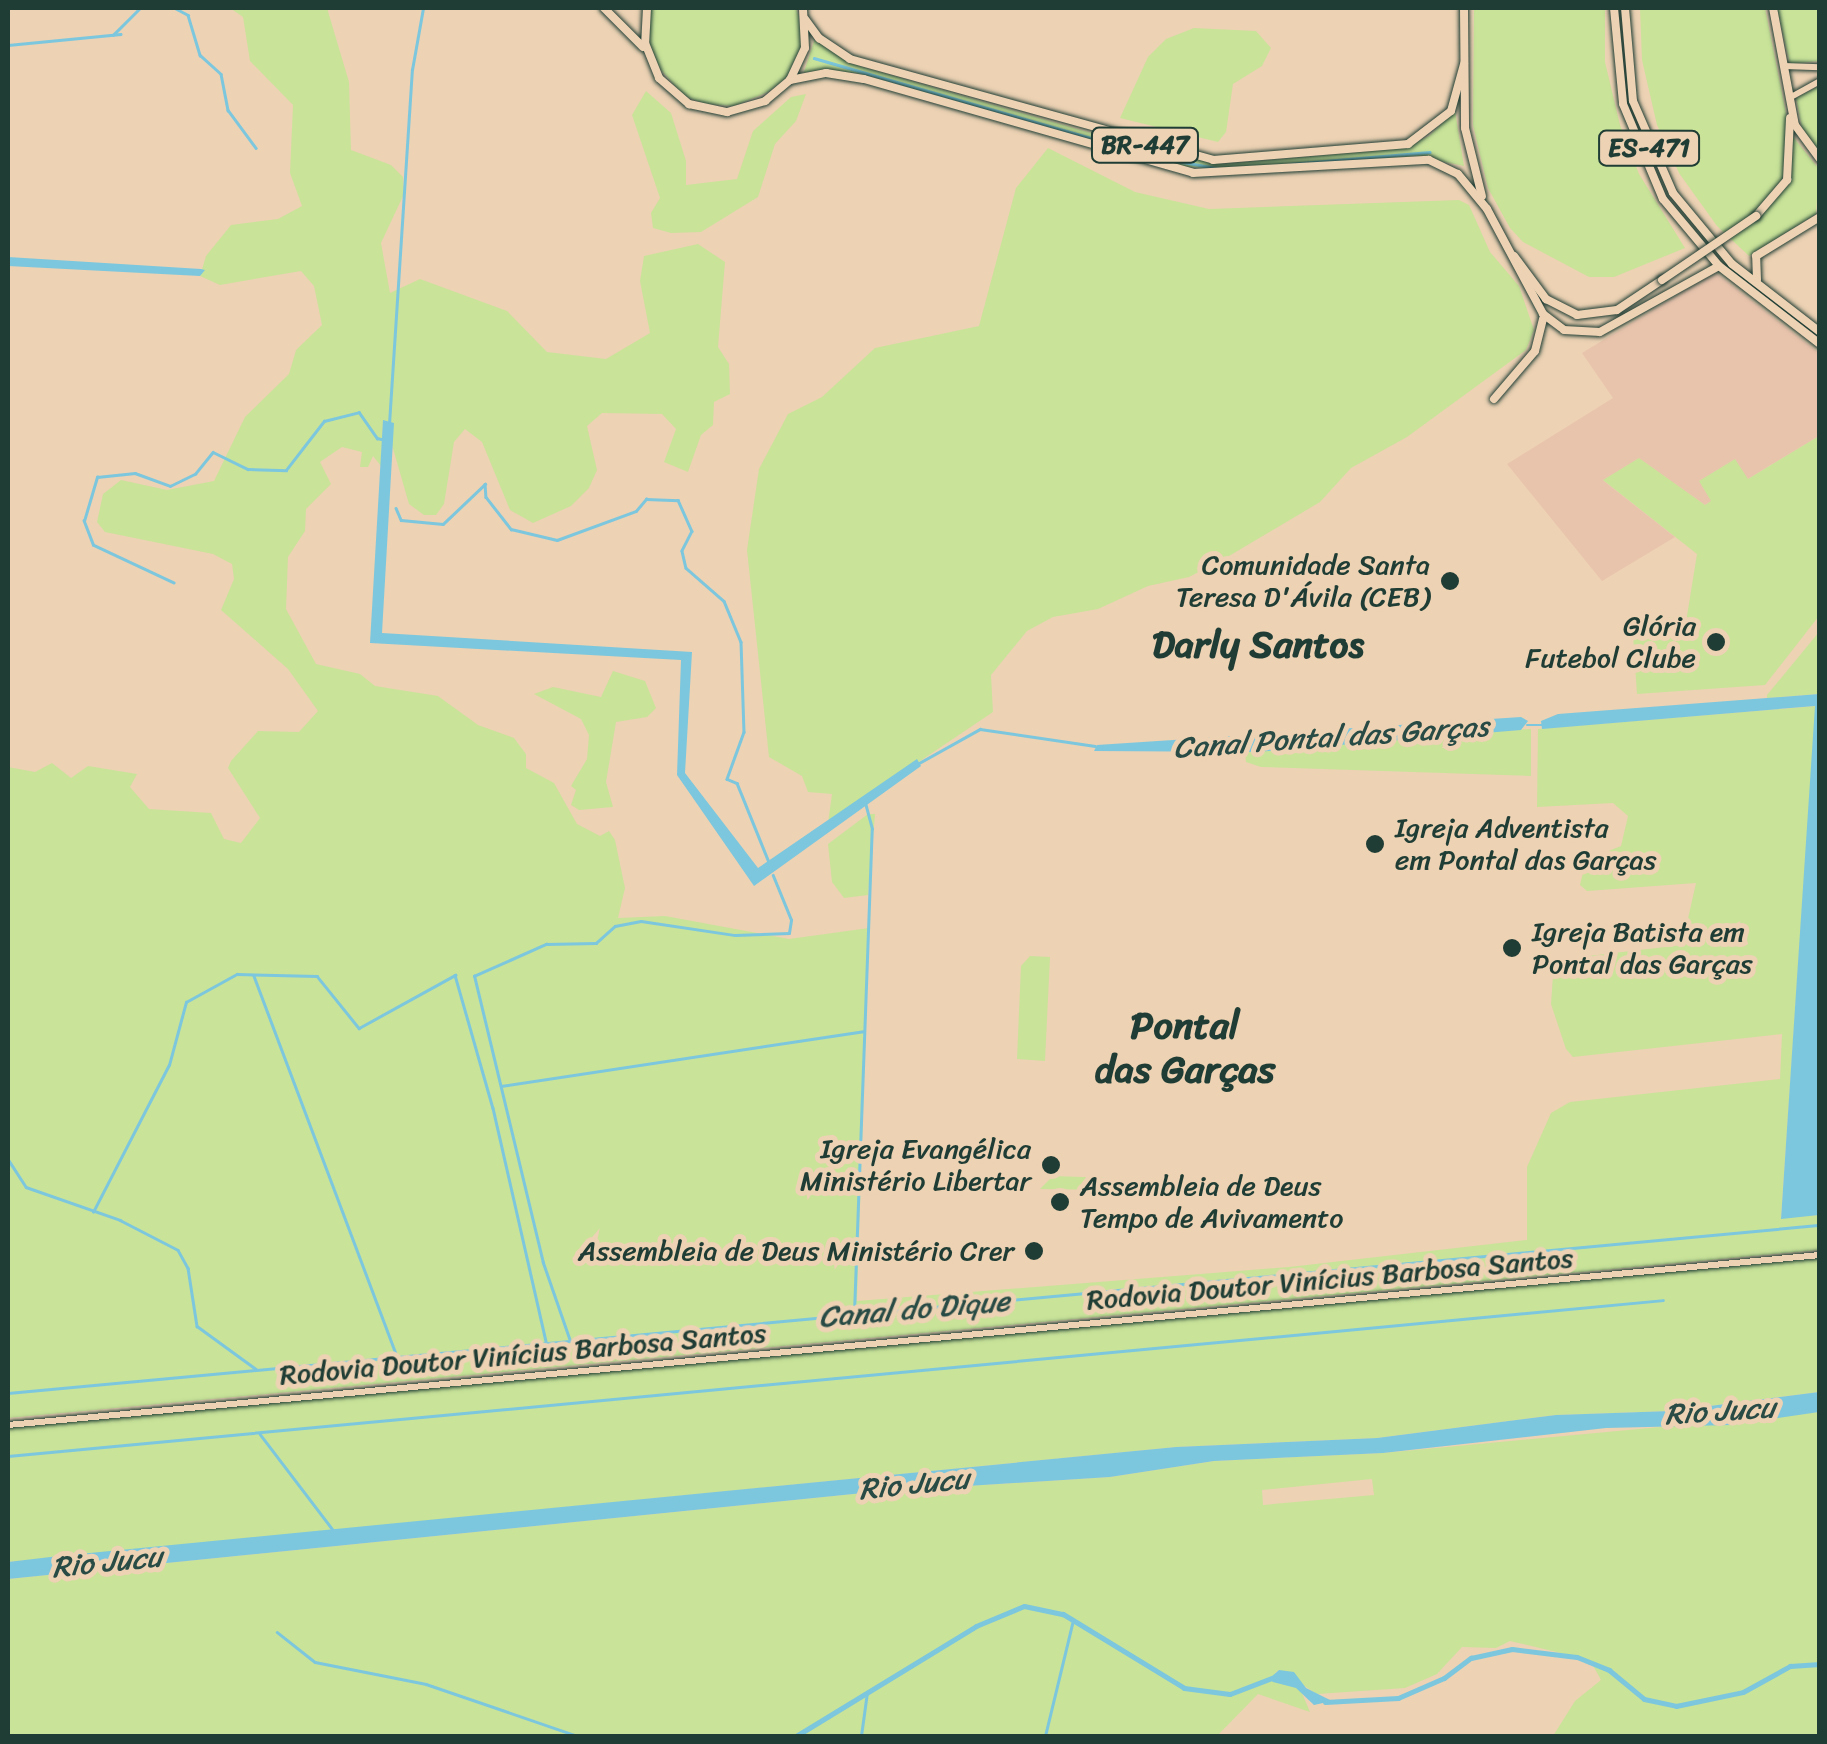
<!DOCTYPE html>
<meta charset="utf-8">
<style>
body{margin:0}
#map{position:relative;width:1827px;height:1744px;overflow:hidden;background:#edd2b4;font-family:Sriracha,sans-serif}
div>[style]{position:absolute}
.built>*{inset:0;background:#e9c4ad}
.green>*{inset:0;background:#c9e399}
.water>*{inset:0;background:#7cc7dd}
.stream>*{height:2.5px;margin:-1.25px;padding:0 1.25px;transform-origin:1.25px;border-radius:1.25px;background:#7cc7dd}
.canal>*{height:5px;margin:-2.5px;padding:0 2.5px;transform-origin:2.5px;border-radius:2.5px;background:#7cc7dd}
.roads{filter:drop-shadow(0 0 2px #1f3d34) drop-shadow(0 0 2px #1f3d34)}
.secondary>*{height:6px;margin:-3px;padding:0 3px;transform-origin:3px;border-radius:3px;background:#edd2b4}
.primary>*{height:8px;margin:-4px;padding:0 4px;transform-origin:4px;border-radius:4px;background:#edd2b4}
.bridges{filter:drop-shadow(0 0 2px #1f3d34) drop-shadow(0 0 2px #1f3d34)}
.primary-bridge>*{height:8px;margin:-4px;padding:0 4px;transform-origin:4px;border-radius:4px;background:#edd2b4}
.dots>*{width:28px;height:28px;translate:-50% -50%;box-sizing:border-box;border:5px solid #edd2b4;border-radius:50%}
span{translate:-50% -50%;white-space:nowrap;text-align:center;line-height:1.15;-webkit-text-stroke:10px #edd2b4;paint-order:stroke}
.shield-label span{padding:2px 8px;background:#edd2b4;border:2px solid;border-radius:8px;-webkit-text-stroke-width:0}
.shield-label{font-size:25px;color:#1f3d34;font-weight:700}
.poi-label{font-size:28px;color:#1f3d34}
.right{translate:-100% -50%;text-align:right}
.left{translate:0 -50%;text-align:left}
.street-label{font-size:28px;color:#1f3d34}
.water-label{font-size:30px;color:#284b45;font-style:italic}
.district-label{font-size:38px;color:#1f3d34;font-weight:700}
.frame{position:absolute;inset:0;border:10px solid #1f3d34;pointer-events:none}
</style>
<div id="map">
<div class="built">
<div style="clip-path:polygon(1715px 272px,1819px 353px,1819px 436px,1705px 505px,1639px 459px,1604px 481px,1675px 537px,1602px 581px,1507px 464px,1613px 398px,1582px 353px)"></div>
</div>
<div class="green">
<div style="clip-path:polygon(230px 8px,327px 8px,349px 82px,351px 150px,391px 165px,403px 177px,404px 194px,381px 243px,390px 293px,420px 279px,507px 311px,547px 352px,606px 359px,650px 333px,640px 281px,644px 256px,698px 244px,725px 262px,718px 347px,729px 364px,730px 394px,714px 402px,713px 425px,701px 435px,688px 472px,664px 462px,676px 429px,662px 414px,602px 413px,587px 426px,597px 470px,589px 488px,571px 506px,533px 523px,510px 510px,482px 442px,465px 429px,454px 442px,444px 504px,436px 515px,424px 515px,409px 504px,392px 445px,393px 424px,383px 421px,381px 466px,373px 456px,368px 467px,360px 467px,362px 452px,342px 447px,320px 462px,331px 484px,306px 509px,305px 531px,288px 557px,286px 609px,316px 664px,360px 674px,375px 686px,438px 696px,478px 725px,514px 738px,526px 754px,526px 768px,554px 783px,577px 824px,600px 836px,609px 831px,615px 840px,625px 888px,618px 918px,665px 916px,789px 939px,869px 928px,857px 1301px,1289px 1267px,1527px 1240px,1527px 1167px,1551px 1113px,1570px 1102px,1780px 1079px,1782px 1034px,1573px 1057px,1566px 1049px,1551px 1004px,1554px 960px,1682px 945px,1696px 883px,1587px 891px,1580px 885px,1586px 860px,1621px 846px,1628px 816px,1613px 803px,1537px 807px,1538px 729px,1816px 706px,1781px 1218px,1819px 1215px,1819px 1250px,8px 1418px,8px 767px,35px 772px,52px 763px,71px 778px,88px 766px,137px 774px,130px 787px,149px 809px,211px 813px,224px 839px,241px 843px,260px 818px,228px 768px,231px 761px,258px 731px,299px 732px,318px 711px,288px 669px,221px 610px,234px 579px,232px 564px,213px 554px,105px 532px,97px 522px,103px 494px,121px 480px,167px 490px,214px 481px,245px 417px,289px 374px,296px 350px,322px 325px,314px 286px,301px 271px,220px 285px,200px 276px,206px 256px,231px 225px,278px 219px,302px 206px,290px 173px,293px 105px,250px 61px,243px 17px)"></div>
<div style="clip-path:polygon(651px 8px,796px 8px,806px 37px,788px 77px,768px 92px,734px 106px,705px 104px,684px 96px,655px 63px,647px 35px)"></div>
<div style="clip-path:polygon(1474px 8px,1605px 8px,1605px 62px,1620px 125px,1639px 174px,1685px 248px,1614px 277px,1589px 277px,1523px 242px,1510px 228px,1488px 188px,1473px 125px)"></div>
<div style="clip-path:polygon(1640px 8px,1765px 8px,1790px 133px,1819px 169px,1816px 214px,1749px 256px,1717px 226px,1679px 173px,1657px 125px,1642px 60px)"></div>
<div style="clip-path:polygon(1777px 8px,1819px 8px,1819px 61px,1790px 64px)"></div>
<div style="clip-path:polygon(1194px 28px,1256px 31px,1271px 48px,1262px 66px,1233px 84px,1226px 132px,1218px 142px,1120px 118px,1148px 57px,1166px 39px)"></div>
<div style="clip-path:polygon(815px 38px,859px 66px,1164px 154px,1224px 164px,1404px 148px,1429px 136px,1455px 111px,1464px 166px,1416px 156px,1252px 171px,1175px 166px,856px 73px,804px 72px)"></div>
<div style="clip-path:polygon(1819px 86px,1819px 155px,1802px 128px,1796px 98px)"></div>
<div style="clip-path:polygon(646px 91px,671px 113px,686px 161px,686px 185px,737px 179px,753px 131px,791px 97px,806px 94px,796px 121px,775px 144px,758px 197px,701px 232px,671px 233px,653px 228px,651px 213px,660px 198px,632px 115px)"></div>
<div style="clip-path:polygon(1048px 148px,1135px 192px,1209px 209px,1459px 200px,1469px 205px,1490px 252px,1519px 286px,1534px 330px,1526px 350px,1407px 437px,1351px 468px,1320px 502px,1229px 556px,1189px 577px,1148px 586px,1098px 609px,1053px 617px,1027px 631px,991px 675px,993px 712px,828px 823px,832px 794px,808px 792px,802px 776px,769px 757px,747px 550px,759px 469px,788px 414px,822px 397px,875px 348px,979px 326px,1016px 188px)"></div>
<div style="clip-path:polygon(1819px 436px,1819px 616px,1765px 685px,1637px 694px,1632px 620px,1687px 616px,1697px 554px,1603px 480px,1639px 458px,1705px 505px,1711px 501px,1699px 481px,1735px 459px,1748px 479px)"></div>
<div style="clip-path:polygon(1819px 632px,1819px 694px,1767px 698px,1767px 695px)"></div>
<div style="clip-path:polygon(613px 671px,645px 681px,656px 708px,647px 717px,616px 722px,606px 782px,613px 807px,579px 810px,571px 805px,576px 790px,571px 786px,587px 759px,589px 735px,581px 719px,534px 694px,553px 687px,601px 697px)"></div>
<div style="clip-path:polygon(1531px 729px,1531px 776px,1261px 767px,1246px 762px,1245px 752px,1277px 748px)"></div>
<div style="clip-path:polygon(868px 814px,875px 814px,868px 895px,844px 898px,832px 882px,828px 844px)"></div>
<div style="clip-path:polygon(1030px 956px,1050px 957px,1045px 1061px,1017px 1059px,1021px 966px)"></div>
<div style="clip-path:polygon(1053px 1176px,1112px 1178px,1117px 1185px,1112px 1190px,1040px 1189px)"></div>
<div style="clip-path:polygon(1819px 1258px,1819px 1392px,1671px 1411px,1556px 1415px,1377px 1438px,1176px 1447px,8px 1562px,8px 1427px)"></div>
<div style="clip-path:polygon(evenodd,1819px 1412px,1819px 1736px,1553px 1736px,1575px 1701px,1601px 1680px,1590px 1660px,1510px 1641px,1496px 1648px,1462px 1647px,1437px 1674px,1405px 1688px,1317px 1694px,1279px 1670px,1275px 1673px,1301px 1691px,1310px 1712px,1258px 1694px,1217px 1736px,8px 1736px,8px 1579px,873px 1492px,1110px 1477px,1214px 1461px,1383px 1453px,1819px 1412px,1372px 1479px,1374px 1495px,1263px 1505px,1262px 1490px,1372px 1479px)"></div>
</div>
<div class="water">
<div style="clip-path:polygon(8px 257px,201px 269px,205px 270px,200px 276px,8px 266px)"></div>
<div style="clip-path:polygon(383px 420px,394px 423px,382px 633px,692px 652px,685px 773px,758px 868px,917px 759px,921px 766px,754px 886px,677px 775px,681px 660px,370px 643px)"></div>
<div style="clip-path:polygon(1819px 694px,1819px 1215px,1781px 1219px,1815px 706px,1542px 729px,1541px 721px,1558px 714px)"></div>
<div style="clip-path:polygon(1521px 717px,1528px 721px,1521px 730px,1256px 752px,1094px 751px,1097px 745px)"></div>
<div style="clip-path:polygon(1819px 1392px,1819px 1412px,1730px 1425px,1606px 1428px,1383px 1453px,1214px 1461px,1110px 1477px,873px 1492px,8px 1579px,8px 1562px,59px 1556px,1176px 1447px,1377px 1438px,1556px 1415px,1671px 1411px)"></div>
<div style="clip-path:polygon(1279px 1670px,1294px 1672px,1306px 1688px,1332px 1701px,1314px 1705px,1296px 1688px,1273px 1682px,1269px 1679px)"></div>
</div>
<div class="stream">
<div style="left:175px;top:8px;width:15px;rotate:28deg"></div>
<div style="left:188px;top:15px;width:42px;rotate:73.3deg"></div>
<div style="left:200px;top:55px;width:28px;rotate:42deg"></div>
<div style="left:221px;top:74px;width:37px;rotate:79deg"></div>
<div style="left:228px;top:110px;width:47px;rotate:53.6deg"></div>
<div style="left:113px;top:35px;width:38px;rotate:-45deg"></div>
<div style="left:8px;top:45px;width:113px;rotate:-5.6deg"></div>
<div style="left:814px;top:58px;width:360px;rotate:16.1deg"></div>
<div style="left:1160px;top:158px;width:58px;rotate:10deg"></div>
<div style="left:1290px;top:164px;width:140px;rotate:-4.9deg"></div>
<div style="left:389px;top:424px;width:355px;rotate:-86.3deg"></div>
<div style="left:412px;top:70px;width:63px;rotate:-79.9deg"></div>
<div style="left:396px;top:508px;width:13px;rotate:67deg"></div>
<div style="left:401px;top:520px;width:42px;rotate:5.4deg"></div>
<div style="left:443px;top:524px;width:58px;rotate:-43.6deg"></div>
<div style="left:485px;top:484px;width:13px;rotate:86deg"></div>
<div style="left:486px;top:497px;width:41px;rotate:52deg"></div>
<div style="left:511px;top:529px;width:47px;rotate:13.4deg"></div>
<div style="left:557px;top:540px;width:84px;rotate:-20.2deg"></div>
<div style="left:636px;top:511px;width:16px;rotate:-50deg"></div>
<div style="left:646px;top:499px;width:32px;rotate:2deg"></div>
<div style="left:678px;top:500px;width:34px;rotate:66deg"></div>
<div style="left:692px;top:531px;width:22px;rotate:117deg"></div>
<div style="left:682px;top:551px;width:17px;rotate:77deg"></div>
<div style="left:686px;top:568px;width:50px;rotate:41deg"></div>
<div style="left:724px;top:601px;width:44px;rotate:67.5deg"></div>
<div style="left:741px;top:642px;width:90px;rotate:88.1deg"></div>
<div style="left:744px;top:732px;width:50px;rotate:109.9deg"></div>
<div style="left:727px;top:779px;width:11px;rotate:22deg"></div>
<div style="left:737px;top:783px;width:91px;rotate:68deg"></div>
<div style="left:174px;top:583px;width:89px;rotate:-154.9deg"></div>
<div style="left:93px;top:545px;width:26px;rotate:-111deg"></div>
<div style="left:84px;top:521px;width:46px;rotate:-73.5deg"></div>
<div style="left:97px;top:477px;width:38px;rotate:-6deg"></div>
<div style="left:135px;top:473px;width:37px;rotate:20deg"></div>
<div style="left:170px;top:486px;width:28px;rotate:-26deg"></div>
<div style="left:195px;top:474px;width:28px;rotate:-51deg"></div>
<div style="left:213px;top:452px;width:39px;rotate:26deg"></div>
<div style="left:248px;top:469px;width:38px;rotate:2deg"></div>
<div style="left:286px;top:470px;width:62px;rotate:-52.2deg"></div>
<div style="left:324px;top:421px;width:36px;rotate:-14deg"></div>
<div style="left:359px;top:412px;width:32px;rotate:55deg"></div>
<div style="left:377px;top:438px;width:9px;rotate:13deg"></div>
<div style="left:1527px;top:725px;width:17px"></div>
<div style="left:1113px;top:750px;width:32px"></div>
<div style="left:919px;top:763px;width:70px;rotate:-29.1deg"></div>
<div style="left:980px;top:729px;width:116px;rotate:8.4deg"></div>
<div style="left:254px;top:976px;width:407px;rotate:69.4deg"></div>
<div style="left:501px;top:1086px;width:366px;rotate:-8.6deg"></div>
<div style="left:8px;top:1159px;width:33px;rotate:57deg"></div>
<div style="left:26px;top:1187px;width:100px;rotate:19.3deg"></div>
<div style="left:120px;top:1220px;width:65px;rotate:27.3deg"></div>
<div style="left:178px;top:1250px;width:21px;rotate:61deg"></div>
<div style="left:188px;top:1268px;width:59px;rotate:81.2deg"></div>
<div style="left:197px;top:1326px;width:73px;rotate:36.1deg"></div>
<div style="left:93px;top:1212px;width:165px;rotate:-62.7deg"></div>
<div style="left:169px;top:1065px;width:65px;rotate:-74.9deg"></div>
<div style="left:186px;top:1002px;width:58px;rotate:-28.8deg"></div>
<div style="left:237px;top:974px;width:80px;rotate:1.4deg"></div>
<div style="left:317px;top:976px;width:67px;rotate:51.1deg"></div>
<div style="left:359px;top:1028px;width:110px;rotate:-28.9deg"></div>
<div style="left:455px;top:975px;width:138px;rotate:74.1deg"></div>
<div style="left:493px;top:1108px;width:239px;rotate:77.2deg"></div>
<div style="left:854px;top:1313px;width:484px;rotate:-87.9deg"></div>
<div style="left:872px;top:829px;width:27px;rotate:-105deg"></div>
<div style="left:570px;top:1341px;width:83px;rotate:-109.1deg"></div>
<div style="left:543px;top:1263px;width:295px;rotate:-103.5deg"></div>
<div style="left:474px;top:976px;width:79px;rotate:-24deg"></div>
<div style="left:546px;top:944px;width:50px;rotate:-1.1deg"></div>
<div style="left:596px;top:943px;width:25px;rotate:-42deg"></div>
<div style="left:615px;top:926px;width:26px;rotate:-11deg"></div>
<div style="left:641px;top:921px;width:95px;rotate:8.5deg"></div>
<div style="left:735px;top:935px;width:54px;rotate:-2.1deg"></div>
<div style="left:789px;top:933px;width:13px;rotate:-81deg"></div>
<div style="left:791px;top:920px;width:48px;rotate:-112.2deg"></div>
<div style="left:8px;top:1393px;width:1820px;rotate:-5.3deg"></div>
<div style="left:260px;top:1434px;width:122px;rotate:52.7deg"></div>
<div style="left:8px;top:1456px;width:1662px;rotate:-5.38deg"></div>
<div style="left:277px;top:1632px;width:48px;rotate:38.3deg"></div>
<div style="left:315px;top:1662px;width:113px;rotate:11.2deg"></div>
<div style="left:426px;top:1684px;width:161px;rotate:18.9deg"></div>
<div style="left:861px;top:1736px;width:44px;rotate:-82.2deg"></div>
<div style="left:1045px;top:1736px;width:119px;rotate:-76.4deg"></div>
</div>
<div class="canal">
<div style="left:1325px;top:1702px;width:73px;rotate:-3.1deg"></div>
<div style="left:1398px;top:1698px;width:50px;rotate:-23.5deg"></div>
<div style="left:1444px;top:1678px;width:34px;rotate:-37deg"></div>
<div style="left:1471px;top:1658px;width:42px;rotate:-12.4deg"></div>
<div style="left:1512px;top:1649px;width:65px;rotate:7deg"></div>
<div style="left:1577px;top:1657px;width:35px;rotate:22deg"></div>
<div style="left:1609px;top:1670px;width:45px;rotate:39.6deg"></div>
<div style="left:1644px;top:1699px;width:33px;rotate:12deg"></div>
<div style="left:1676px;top:1706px;width:68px;rotate:-11.8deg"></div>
<div style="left:1743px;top:1692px;width:54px;rotate:-29deg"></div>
<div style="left:1790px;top:1666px;width:30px;rotate:-4deg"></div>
<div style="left:796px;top:1736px;width:211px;rotate:-31.4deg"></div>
<div style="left:976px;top:1626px;width:52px;rotate:-22.6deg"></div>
<div style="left:1024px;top:1606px;width:40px;rotate:12deg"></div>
<div style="left:1063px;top:1614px;width:142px;rotate:31.4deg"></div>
<div style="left:1184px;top:1688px;width:46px;rotate:7.4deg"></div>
<div style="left:1230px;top:1694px;width:45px;rotate:-20.9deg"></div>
</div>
<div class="roads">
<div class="secondary">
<div style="left:1784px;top:66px;width:36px;rotate:2deg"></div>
<div style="left:1791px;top:97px;width:33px;rotate:-29deg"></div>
<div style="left:8px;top:1425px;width:1820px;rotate:-5.36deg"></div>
</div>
<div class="primary">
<div style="left:604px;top:8px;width:55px;rotate:45deg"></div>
<div style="left:647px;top:8px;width:35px;rotate:93deg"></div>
<div style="left:645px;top:43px;width:38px;rotate:68deg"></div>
<div style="left:659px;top:78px;width:40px;rotate:41deg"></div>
<div style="left:689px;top:104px;width:39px;rotate:12deg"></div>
<div style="left:727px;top:112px;width:40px;rotate:-16deg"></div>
<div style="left:765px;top:101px;width:33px;rotate:-40deg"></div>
<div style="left:790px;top:80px;width:35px;rotate:-65deg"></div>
<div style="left:805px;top:48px;width:40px;rotate:-92.9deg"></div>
<div style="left:1464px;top:8px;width:120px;rotate:89.5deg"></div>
<div style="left:1465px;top:128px;width:70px;rotate:76deg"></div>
<div style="left:1614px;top:8px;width:96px;rotate:84.6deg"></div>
<div style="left:1623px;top:104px;width:103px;rotate:67.2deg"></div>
<div style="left:1663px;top:199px;width:87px;rotate:50.1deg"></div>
<div style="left:1719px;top:266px;width:128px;rotate:37.7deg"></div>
<div style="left:1625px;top:8px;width:93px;rotate:85.1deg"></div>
<div style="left:1633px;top:101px;width:100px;rotate:66.5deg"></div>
<div style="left:1673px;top:193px;width:92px;rotate:50.3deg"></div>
<div style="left:1732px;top:264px;width:111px;rotate:37.7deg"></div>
<div style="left:1773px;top:8px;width:119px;rotate:79.4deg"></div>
<div style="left:1795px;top:125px;width:42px;rotate:53.7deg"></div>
<div style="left:805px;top:19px;width:24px;rotate:54deg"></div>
<div style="left:819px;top:38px;width:37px;rotate:34deg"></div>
<div style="left:850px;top:59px;width:377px;rotate:15.5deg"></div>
<div style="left:1213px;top:160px;width:196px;rotate:-4.7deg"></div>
<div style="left:1408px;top:144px;width:54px;rotate:-37.5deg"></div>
<div style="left:1451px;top:111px;width:49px;rotate:-74.5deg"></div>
<div style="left:790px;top:80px;width:37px;rotate:-11deg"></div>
<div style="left:826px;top:73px;width:38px;rotate:9deg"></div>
<div style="left:864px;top:79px;width:342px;rotate:15.9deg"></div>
<div style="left:1193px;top:173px;width:236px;rotate:-3.2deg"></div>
<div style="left:1429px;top:160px;width:32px;rotate:26deg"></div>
<div style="left:1458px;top:174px;width:45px;rotate:50.4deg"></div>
<div style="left:1487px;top:209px;width:119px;rotate:61.9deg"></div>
<div style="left:1543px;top:314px;width:26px;rotate:37deg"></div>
<div style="left:1564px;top:330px;width:36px;rotate:3deg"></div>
<div style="left:1600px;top:332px;width:136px;rotate:-29deg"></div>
<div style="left:1756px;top:216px;width:48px;rotate:-49.3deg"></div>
<div style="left:1787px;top:180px;width:62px;rotate:-87.2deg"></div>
<div style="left:1514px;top:256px;width:54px;rotate:53.3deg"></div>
<div style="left:1546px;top:299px;width:35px;rotate:27deg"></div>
<div style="left:1577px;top:315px;width:40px;rotate:-7.1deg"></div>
<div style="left:1617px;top:310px;width:54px;rotate:-33.7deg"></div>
<div style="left:1757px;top:280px;width:24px;rotate:-92deg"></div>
<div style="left:1756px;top:256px;width:75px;rotate:-31.4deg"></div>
<div style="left:1494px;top:399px;width:63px;rotate:-49.5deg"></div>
<div style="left:1535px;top:351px;width:33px;rotate:-76deg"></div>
</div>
</div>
<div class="bridges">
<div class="primary-bridge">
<div style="left:1662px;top:280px;width:114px;rotate:-34.2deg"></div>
</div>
</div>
<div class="dots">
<div style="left:1450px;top:581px;background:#1f3d34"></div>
<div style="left:1716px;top:642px;background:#1f3d34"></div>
<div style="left:1375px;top:844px;background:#1f3d34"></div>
<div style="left:1512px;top:948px;background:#1f3d34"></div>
<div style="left:1051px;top:1165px;background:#1f3d34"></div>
<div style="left:1060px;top:1202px;background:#1f3d34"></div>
<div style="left:1034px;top:1251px;background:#1f3d34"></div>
</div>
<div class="shield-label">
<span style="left:1145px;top:145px">BR-447</span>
<span style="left:1649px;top:148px">ES-471</span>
</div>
<div class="poi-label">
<span class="right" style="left:1430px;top:581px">Comunidade Santa<br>Teresa D'Ávila (CEB)</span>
<span class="right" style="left:1696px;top:642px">Glória<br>Futebol Clube</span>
<span class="left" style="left:1395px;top:844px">Igreja Adventista<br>em Pontal das Garças</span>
<span class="left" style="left:1532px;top:948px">Igreja Batista em<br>Pontal das Garças</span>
<span class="right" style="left:1031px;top:1165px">Igreja Evangélica<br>Ministério Libertar</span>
<span class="left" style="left:1080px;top:1202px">Assembleia de Deus<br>Tempo de Avivamento</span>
<span class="right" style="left:1014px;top:1251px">Assembleia de Deus Ministério Crer</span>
</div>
<div class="street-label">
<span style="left:1330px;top:1279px;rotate:-5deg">Rodovia Doutor Vinícius Barbosa Santos</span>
<span style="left:523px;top:1354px;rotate:-5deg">Rodovia Doutor Vinícius Barbosa Santos</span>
</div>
<div class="water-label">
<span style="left:1331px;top:737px;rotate:-4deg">Canal Pontal das Garças</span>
<span style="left:914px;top:1309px;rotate:-5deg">Canal do Dique</span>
<span style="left:1720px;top:1411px;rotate:-4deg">Rio Jucu</span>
<span style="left:914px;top:1484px;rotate:-6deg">Rio Jucu</span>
<span style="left:107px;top:1562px;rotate:-6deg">Rio Jucu</span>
</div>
<div class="district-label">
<span style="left:1258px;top:645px">Darly Santos</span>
<span style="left:1185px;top:1048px">Pontal<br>das Garças</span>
</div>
<div class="frame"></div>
</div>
